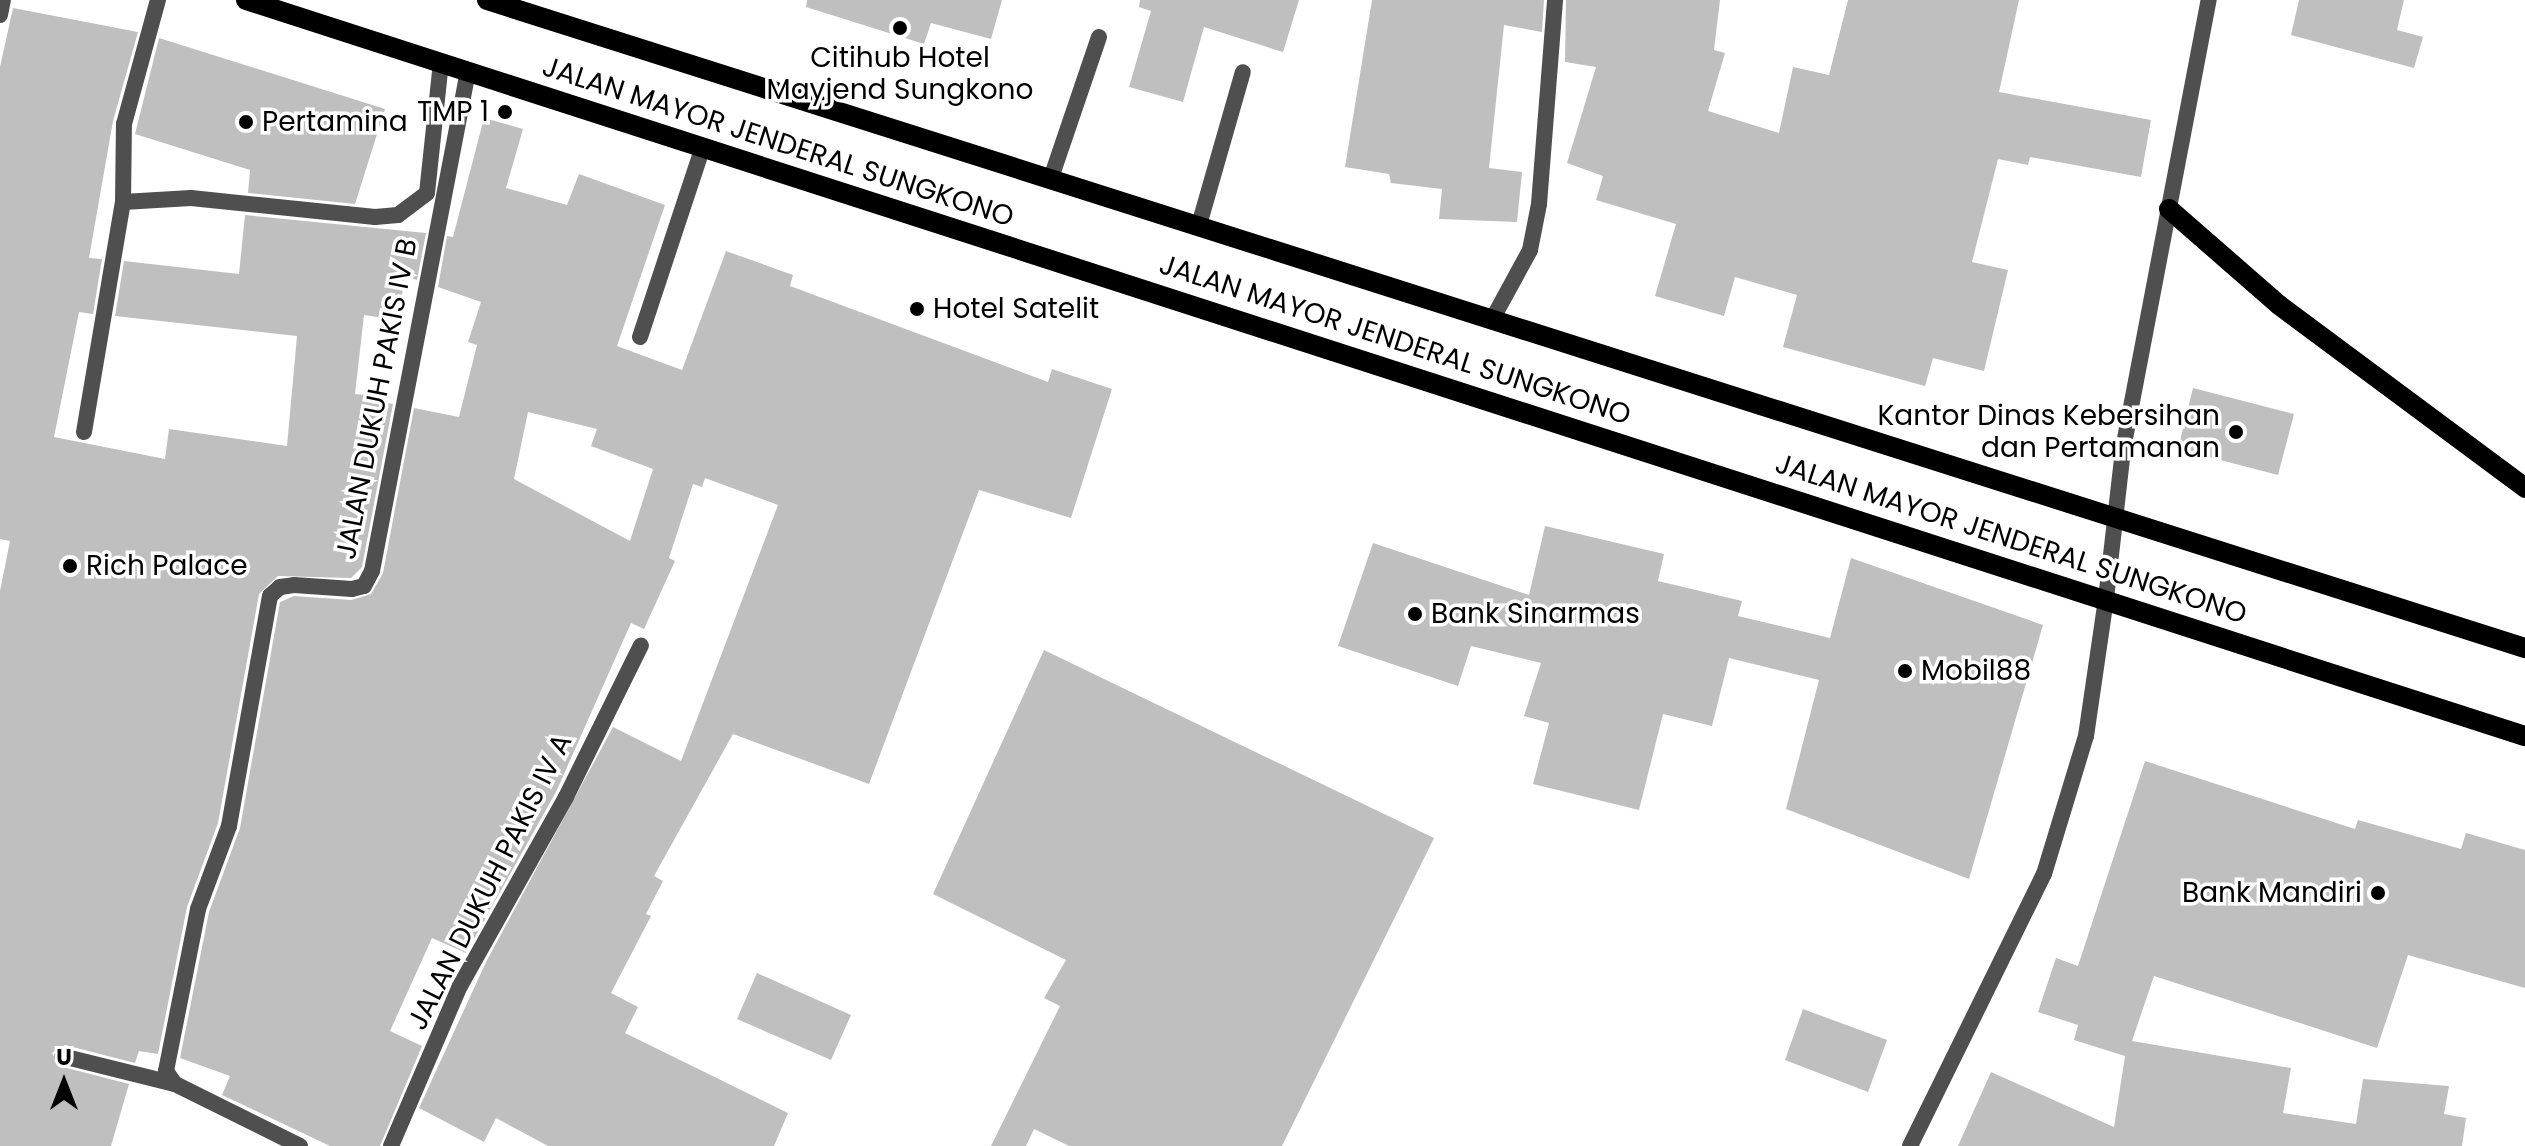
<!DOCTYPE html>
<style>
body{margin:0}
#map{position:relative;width:2525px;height:1146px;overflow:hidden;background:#fff;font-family:Poppins,sans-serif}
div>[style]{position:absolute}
.building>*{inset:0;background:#bfbfbf}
.service>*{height:16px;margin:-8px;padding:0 8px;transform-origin:8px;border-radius:8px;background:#4f4f4f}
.minor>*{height:16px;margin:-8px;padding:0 8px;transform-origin:8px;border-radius:8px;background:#4f4f4f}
.tertiary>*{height:16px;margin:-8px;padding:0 8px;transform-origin:8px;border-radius:8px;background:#4f4f4f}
.primary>*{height:20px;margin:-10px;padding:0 10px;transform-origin:10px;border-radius:10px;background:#000}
.dots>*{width:22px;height:22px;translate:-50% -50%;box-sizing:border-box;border:4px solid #fff;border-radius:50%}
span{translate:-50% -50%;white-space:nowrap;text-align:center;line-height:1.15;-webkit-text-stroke:7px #fff;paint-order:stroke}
.poi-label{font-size:28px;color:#000}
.right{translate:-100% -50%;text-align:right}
.left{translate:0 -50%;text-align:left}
.street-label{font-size:28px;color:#000}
.north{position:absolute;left:24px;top:1042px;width:80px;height:80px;-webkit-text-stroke:6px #fff;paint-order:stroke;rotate:0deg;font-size:22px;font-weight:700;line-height:32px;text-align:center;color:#000}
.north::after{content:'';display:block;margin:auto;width:28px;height:36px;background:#000;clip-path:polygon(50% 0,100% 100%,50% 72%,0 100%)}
</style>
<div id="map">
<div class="building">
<div style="clip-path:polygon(807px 0,1002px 0,991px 39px,931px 23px,924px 44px,806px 7px)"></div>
<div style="clip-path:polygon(1140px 0,1299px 0,1283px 52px,1204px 27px,1183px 102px,1129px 87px,1151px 11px,1139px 7px)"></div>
<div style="clip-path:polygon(1372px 0,1544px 0,1542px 32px,1504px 25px,1489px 168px,1522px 172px,1517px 222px,1439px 219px,1442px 189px,1391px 183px,1389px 174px,1345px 167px)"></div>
<div style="clip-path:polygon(1566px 0,1720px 0,1714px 50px,1725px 53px,1708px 111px,1779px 133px,1793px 67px,1829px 75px,1848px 0,2019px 0,1999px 92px,2151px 120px,2141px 177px,2030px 157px,2028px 165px,1998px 159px,1972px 262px,2008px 270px,1984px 371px,1933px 358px,1925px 386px,1783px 347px,1797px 295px,1735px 277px,1724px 316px,1655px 296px,1676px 224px,1596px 200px,1603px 176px,1567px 163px,1596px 67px,1565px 62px)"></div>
<div style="clip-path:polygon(2299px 0,2404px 0,2397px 30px,2423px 37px,2414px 68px,2291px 35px)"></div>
<div style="clip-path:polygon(13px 8px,138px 32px,113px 121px,89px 258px,102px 259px,93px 314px,79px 312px,54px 437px,165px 459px,169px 429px,287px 446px,297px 336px,115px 316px,124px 261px,239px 274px,245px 215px,426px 233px,417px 280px,405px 276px,398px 320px,364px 315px,355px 394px,379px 396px,378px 401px,393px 404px,362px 567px,351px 578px,278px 576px,259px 594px,218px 823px,187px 907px,158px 1054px,139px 1051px,135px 1063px,65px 1045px,52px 1053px,59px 1066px,129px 1084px,111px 1146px,0 1146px,0 591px,10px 541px,0 539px,0 67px)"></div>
<div style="clip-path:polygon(159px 38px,385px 109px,355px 204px,248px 193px,250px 170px,135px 134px)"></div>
<div style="clip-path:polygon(evenodd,484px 118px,523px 129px,506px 188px,567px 205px,579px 174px,665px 205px,617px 346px,682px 370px,726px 251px,793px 275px,790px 286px,1048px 382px,1052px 369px,1112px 389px,1071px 518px,979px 490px,869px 784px,733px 734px,654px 876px,663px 881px,646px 914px,651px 916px,611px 993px,638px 1007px,625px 1033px,788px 1113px,774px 1146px,548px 1146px,496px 1118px,484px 1142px,419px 1108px,486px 962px,613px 727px,681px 761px,778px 505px,705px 478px,702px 487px,693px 484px,669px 558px,675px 561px,644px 629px,631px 623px,556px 792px,466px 953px,432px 938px,390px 1031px,422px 1046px,380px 1146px,330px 1146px,222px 1095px,230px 1076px,180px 1058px,209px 912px,240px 828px,280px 602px,294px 596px,351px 600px,371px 594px,383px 573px,414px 408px,459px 417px,477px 345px,468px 342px,481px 302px,438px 287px,447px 236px,453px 237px,484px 118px,528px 412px,597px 429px,591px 446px,653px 469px,630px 541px,514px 479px,528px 412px)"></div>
<div style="clip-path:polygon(2193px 388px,2294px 414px,2278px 475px,2178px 449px)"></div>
<div style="clip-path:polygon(1545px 526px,1664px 554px,1658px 581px,1742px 601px,1738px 616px,1830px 638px,1851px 558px,2043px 625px,1969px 879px,1786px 809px,1819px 680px,1729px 658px,1712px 726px,1663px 714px,1639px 810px,1533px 784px,1549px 723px,1524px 716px,1541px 663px,1471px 646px,1458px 686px,1338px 646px,1373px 543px,1529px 595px)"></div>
<div style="clip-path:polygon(1044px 650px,1434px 838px,1282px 1146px,1069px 1146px,1034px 1129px,1026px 1146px,991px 1146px,1060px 1006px,1044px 998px,1066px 960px,933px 894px)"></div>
<div style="clip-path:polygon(2145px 761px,2355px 829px,2358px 820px,2461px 849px,2466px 833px,2525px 850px,2525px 988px,2408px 955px,2377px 1048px,2154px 976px,2132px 1041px,2291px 1068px,2283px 1113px,2356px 1124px,2363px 1079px,2449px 1086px,2444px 1114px,2466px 1118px,2462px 1146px,1958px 1146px,1991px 1072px,2114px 1127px,2125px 1056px,2074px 1040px,2078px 1025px,2038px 1012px,2056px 958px,2078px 966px)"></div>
<div style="clip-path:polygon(757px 973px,851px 1015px,831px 1060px,737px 1019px)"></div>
<div style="clip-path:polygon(1803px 1009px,1887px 1040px,1868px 1092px,1785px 1060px)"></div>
</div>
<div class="service">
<div style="left:0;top:15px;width:15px;rotate:-79deg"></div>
<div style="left:1051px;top:178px;width:149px;rotate:-71.2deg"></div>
<div style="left:123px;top:202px;width:68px;rotate:-3.4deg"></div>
<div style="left:191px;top:198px;width:185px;rotate:5.9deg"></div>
<div style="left:375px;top:217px;width:23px;rotate:-5deg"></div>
<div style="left:398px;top:215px;width:36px;rotate:-37deg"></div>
<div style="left:427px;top:193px;width:131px;rotate:-83.9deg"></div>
<div style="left:1199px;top:225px;width:159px;rotate:-74deg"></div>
<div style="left:1493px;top:318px;width:77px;rotate:-61.4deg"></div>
<div style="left:1530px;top:250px;width:47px;rotate:-78.9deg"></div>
<div style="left:1539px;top:204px;width:205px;rotate:-85.5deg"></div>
<div style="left:84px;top:432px;width:233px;rotate:-80.4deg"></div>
<div style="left:123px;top:202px;width:78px;rotate:-89.3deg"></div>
<div style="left:124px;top:124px;width:129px;rotate:-74.7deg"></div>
</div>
<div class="minor">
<div style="left:640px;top:337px;width:200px;rotate:-71.7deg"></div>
<div style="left:62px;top:1056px;width:116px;rotate:13.9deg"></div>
<div style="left:300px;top:1146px;width:140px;rotate:-153.6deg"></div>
<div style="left:175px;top:1084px;width:16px;rotate:-125deg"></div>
<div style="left:166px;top:1071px;width:165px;rotate:-78.8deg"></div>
<div style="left:198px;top:909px;width:89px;rotate:-69.5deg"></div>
<div style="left:229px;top:826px;width:234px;rotate:-79.9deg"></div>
<div style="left:270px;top:596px;width:13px;rotate:-42deg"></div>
<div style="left:280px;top:587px;width:14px;rotate:-8deg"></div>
<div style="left:294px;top:585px;width:58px;rotate:3.9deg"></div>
<div style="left:352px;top:589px;width:12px;rotate:-14deg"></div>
<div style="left:364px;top:586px;width:17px;rotate:-62deg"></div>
<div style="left:372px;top:571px;width:509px;rotate:-79.13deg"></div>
<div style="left:391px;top:1146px;width:174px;rotate:-66.7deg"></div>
<div style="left:460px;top:986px;width:217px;rotate:-60.7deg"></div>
<div style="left:566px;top:797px;width:169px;rotate:-63.7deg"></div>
<div style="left:1910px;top:1146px;width:303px;rotate:-63.8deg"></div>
<div style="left:2044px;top:874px;width:144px;rotate:-73.1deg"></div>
<div style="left:2086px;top:736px;width:138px;rotate:-81.7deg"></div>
</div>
<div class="tertiary">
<div style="left:2106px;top:599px;width:151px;rotate:-83.5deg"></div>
<div style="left:2123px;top:449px;width:457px;rotate:-79.2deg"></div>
</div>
<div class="primary">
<div style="left:246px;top:0;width:2395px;rotate:17.9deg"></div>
<div style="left:487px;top:0;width:2139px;rotate:17.64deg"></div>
<div style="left:2169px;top:209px;width:146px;rotate:41.1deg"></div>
<div style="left:2279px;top:305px;width:307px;rotate:36.6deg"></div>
</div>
<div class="dots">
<div style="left:900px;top:28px;background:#000"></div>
<div style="left:505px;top:112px;background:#000"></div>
<div style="left:246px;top:122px;background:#000"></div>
<div style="left:917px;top:309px;background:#000"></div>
<div style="left:2236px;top:432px;background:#000"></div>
<div style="left:70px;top:566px;background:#000"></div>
<div style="left:1415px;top:614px;background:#000"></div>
<div style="left:1905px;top:671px;background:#000"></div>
<div style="left:2378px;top:893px;background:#000"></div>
</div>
<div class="poi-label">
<span style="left:900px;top:74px">Citihub Hotel<br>Mayjend Sungkono</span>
<span class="right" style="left:489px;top:112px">TMP 1</span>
<span class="left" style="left:262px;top:122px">Pertamina</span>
<span class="left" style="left:933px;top:309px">Hotel Satelit</span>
<span class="right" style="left:2220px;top:432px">Kantor Dinas Kebersihan<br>dan Pertamanan</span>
<span class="left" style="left:86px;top:566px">Rich Palace</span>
<span class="left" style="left:1431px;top:614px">Bank Sinarmas</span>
<span class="left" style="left:1921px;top:671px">Mobil88</span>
<span class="right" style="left:2362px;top:893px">Bank Mandiri</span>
</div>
<div class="street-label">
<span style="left:778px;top:142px;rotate:18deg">JALAN MAYOR JENDERAL SUNGKONO</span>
<span style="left:1395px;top:340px;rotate:18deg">JALAN MAYOR JENDERAL SUNGKONO</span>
<span style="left:377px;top:399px;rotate:-79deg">JALAN DUKUH PAKIS IV B</span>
<span style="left:2011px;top:539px;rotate:18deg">JALAN MAYOR JENDERAL SUNGKONO</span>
<span style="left:490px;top:882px;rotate:-63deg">JALAN DUKUH PAKIS IV A</span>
</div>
<div class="north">U</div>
</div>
